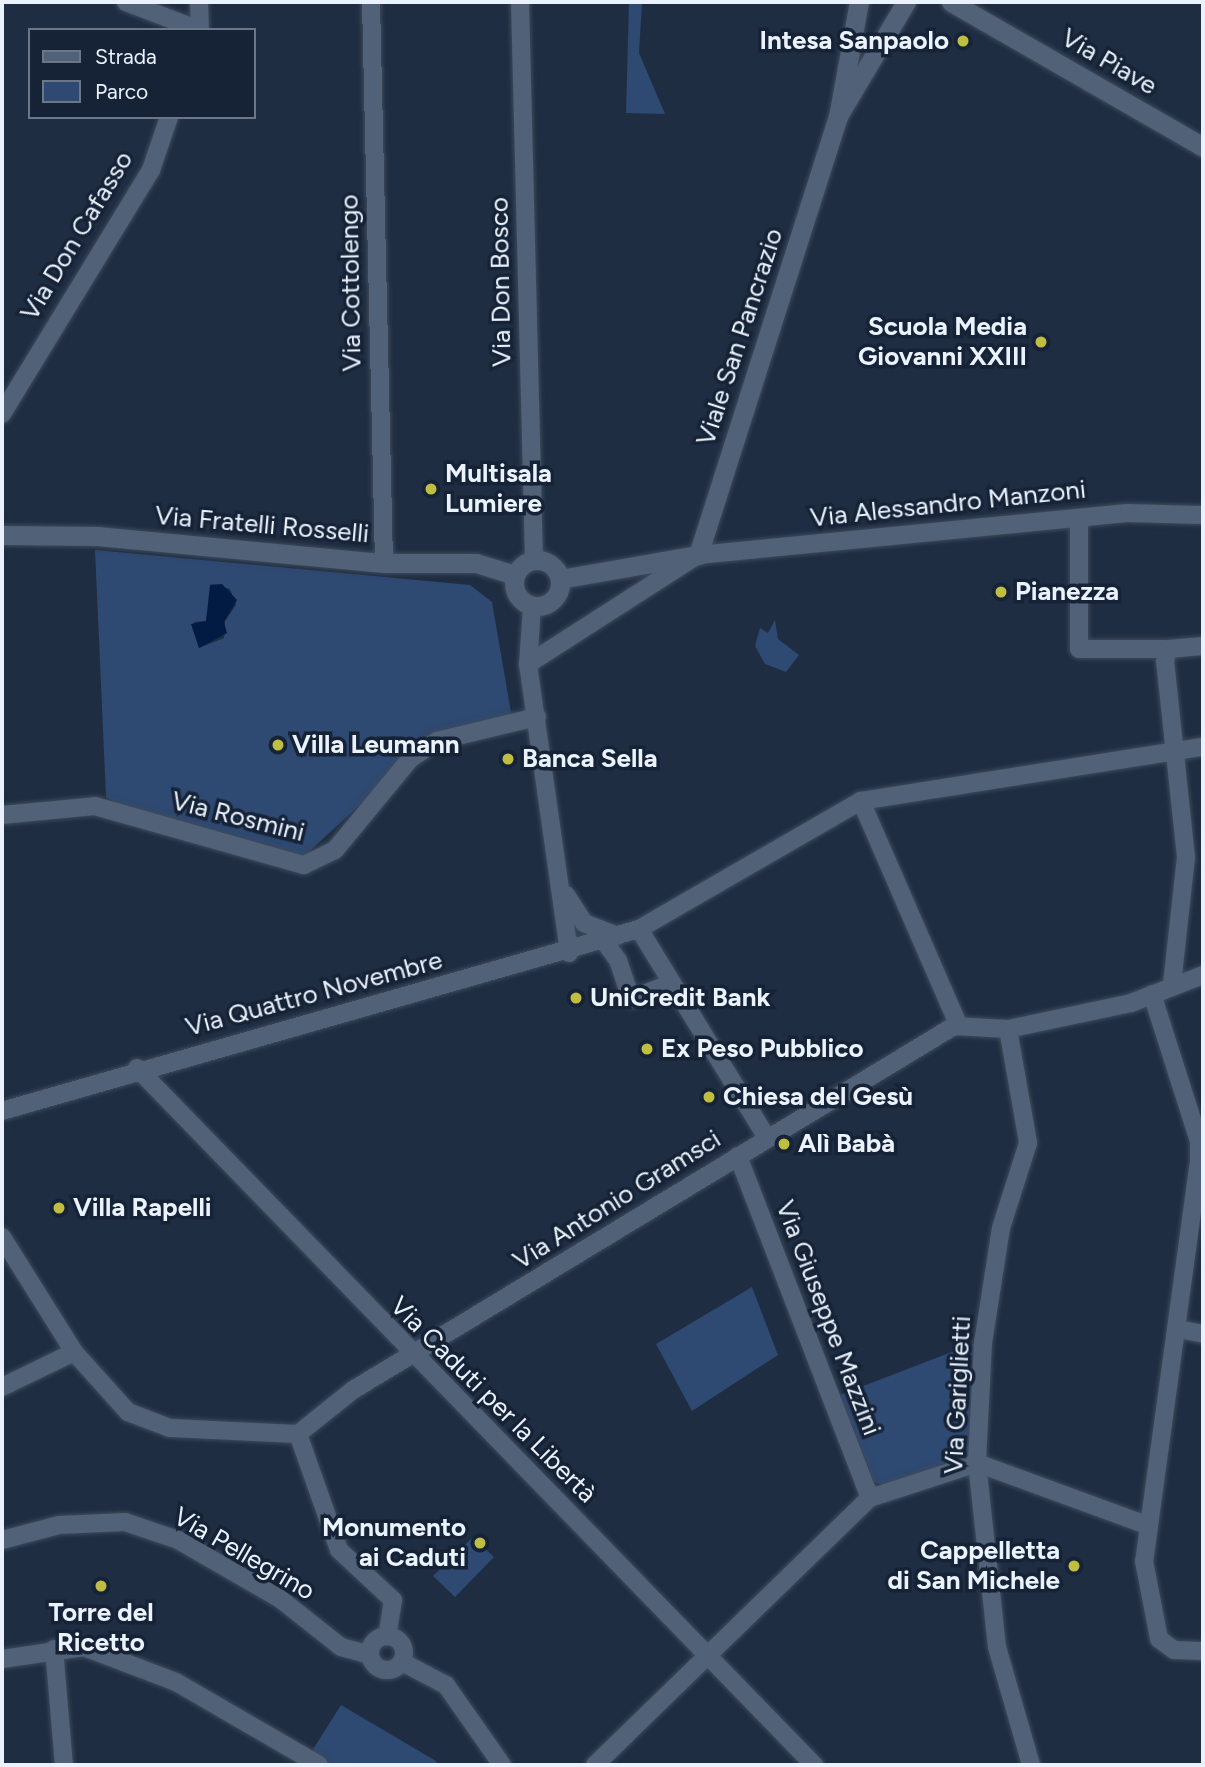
<!DOCTYPE html>
<meta charset="utf-8">
<style>
body{margin:0}
#map{position:relative;width:1205px;height:1767px;overflow:hidden;background:#1f2d42;font-family:Figtree,sans-serif}
div>[style]{position:absolute}
.green>*{inset:0;background:#2e4972}
.water>*{inset:0;background:#011b43}
.roads{filter:drop-shadow(0 0 2px #3e4a5b) drop-shadow(0 0 2px #3e4a5b)}
.minor>*{height:18px;margin:-9px;padding:0 9px;transform-origin:9px;border-radius:9px;background:#516178}
.minor>.ring{margin:-9px;padding:0;box-sizing:content-box;background:none;border:18px solid #516178;border-radius:50%}
.tertiary>*{height:19px;margin:-9.5px;padding:0 9.5px;transform-origin:9.5px;border-radius:9.5px;background:#516178}
.tertiary>.ring{margin:-9.5px;padding:0;box-sizing:content-box;background:none;border:19px solid #516178;border-radius:50%}
.secondary>*{height:19px;margin:-9.5px;padding:0 9.5px;transform-origin:9.5px;border-radius:9.5px;background:#516178}
.dots>*{width:19px;height:19px;translate:-50% -50%;box-sizing:border-box;border:4px solid #162337;border-radius:50%}
span{translate:-50% -50%;white-space:nowrap;text-align:center;line-height:1.15;-webkit-text-stroke:7px #162337;paint-order:stroke}
.poi-label{font-size:26px;color:#eaf2fd;font-weight:700}
.right{translate:-100% -50%;text-align:right}
.left{translate:0 -50%;text-align:left}
.street-label{font-size:26px;color:#eaf2fd}
.frame{position:absolute;inset:0;border:4px solid #eaf2fd;pointer-events:none}
.legend{position:absolute;left:28px;top:28px;width:228px;height:91px;box-sizing:border-box;background:#162337;border:2px solid #6b7686;margin:0;padding:9px 12px;list-style:none;font-size:21px;color:#eaf2fd}
.legend li{display:flex;align-items:center;gap:14px;height:35px}
.legend b{width:35px;border:2px solid #6b7686}
</style>
<div id="map">
<div class="green">
<div style="clip-path:polygon(629px 2px,642px 2px,639px 53px,665px 114px,626px 113px)"></div>
<div style="clip-path:polygon(evenodd,95px 550px,470px 585px,492px 602px,512px 718px,437px 734px,301px 859px,127px 810px,106px 797px,95px 550px,212px 584px,230px 589px,236px 605px,225px 621px,224px 638px,199px 648px,194px 622px,206px 621px,212px 584px)"></div>
<div style="clip-path:polygon(775px 620px,778px 639px,799px 655px,786px 672px,765px 664px,755px 646px,760px 628px,768px 633px)"></div>
<div style="clip-path:polygon(752px 1287px,778px 1355px,692px 1411px,656px 1344px)"></div>
<div style="clip-path:polygon(975px 1343px,971px 1453px,886px 1486px,874px 1482px,840px 1395px)"></div>
<div style="clip-path:polygon(473px 1537px,494px 1557px,455px 1597px,433px 1576px)"></div>
<div style="clip-path:polygon(341px 1705px,436px 1761px,437px 1765px,330px 1765px,310px 1754px)"></div>
</div>
<div class="water">
<div style="clip-path:polygon(222px 584px,237px 600px,224px 622px,227px 633px,199px 648px,191px 624px,206px 621px,210px 585px)"></div>
</div>
<div class="roads">
<div class="minor">
<div style="left:126px;top:2px;width:78px;rotate:21deg"></div>
<div style="left:199px;top:2px;width:28px;rotate:88deg"></div>
<div style="left:371px;top:2px;width:561px;rotate:88.67deg"></div>
<div style="left:520px;top:2px;width:558px;rotate:88.56deg"></div>
<div style="left:2px;top:414px;width:286px;rotate:-58.6deg"></div>
<div style="left:151px;top:170px;width:56px;rotate:-71.2deg"></div>
<div style="left:1079px;top:518px;width:131px;rotate:90deg"></div>
<div style="left:1079px;top:649px;width:89px"></div>
<div style="left:532px;top:606px;width:58px;rotate:93.9deg"></div>
<div style="left:528px;top:664px;width:292px;rotate:81.9deg"></div>
<div style="left:528px;top:664px;width:202px;rotate:-32.7deg"></div>
<div style="left:698px;top:555px;width:431px;rotate:-5.6deg"></div>
<div style="left:1127px;top:513px;width:76px;rotate:1.5deg"></div>
<div style="left:861px;top:801px;width:245px;rotate:66.5deg"></div>
<div style="left:2px;top:815px;width:93px;rotate:-5.5deg"></div>
<div style="left:95px;top:806px;width:217px;rotate:15.8deg"></div>
<div style="left:304px;top:865px;width:34px;rotate:-26deg"></div>
<div style="left:335px;top:850px;width:118px;rotate:-50.5deg"></div>
<div style="left:410px;top:759px;width:32px;rotate:-34deg"></div>
<div style="left:437px;top:741px;width:103px;rotate:-13.5deg"></div>
<div style="left:566px;top:895px;width:33px;rotate:57deg"></div>
<div style="left:584px;top:923px;width:36px;rotate:21deg"></div>
<div style="left:639px;top:929px;width:245px;rotate:58.5deg"></div>
<div style="left:604px;top:941px;width:24px;rotate:54deg"></div>
<div style="left:618px;top:960px;width:41px;rotate:71.6deg"></div>
<div style="left:631px;top:999px;width:44px;rotate:-21.3deg"></div>
<div style="left:1172px;top:984px;width:128px;rotate:-83.7deg"></div>
<div style="left:1186px;top:857px;width:196px;rotate:-96.1deg"></div>
<div style="left:1165px;top:662px;width:13px;rotate:-77deg"></div>
<div style="left:1168px;top:649px;width:35px;rotate:-5deg"></div>
<div style="left:1152px;top:994px;width:154px;rotate:72.3deg"></div>
<div style="left:1199px;top:1141px;width:20px;rotate:90deg"></div>
<div style="left:1199px;top:1161px;width:404px;rotate:97.8deg"></div>
<div style="left:1144px;top:1561px;width:79px;rotate:79.1deg"></div>
<div style="left:1159px;top:1639px;width:19px;rotate:36deg"></div>
<div style="left:1174px;top:1650px;width:29px;rotate:2deg"></div>
<div style="left:1008px;top:1029px;width:116px;rotate:80deg"></div>
<div style="left:1028px;top:1143px;width:89px;rotate:107.6deg"></div>
<div style="left:1001px;top:1228px;width:116px;rotate:98.9deg"></div>
<div style="left:983px;top:1343px;width:120px;rotate:92.9deg"></div>
<div style="left:977px;top:1463px;width:185px;rotate:83.8deg"></div>
<div style="left:997px;top:1647px;width:123px;rotate:73.9deg"></div>
<div style="left:137px;top:1068px;width:972px;rotate:45.83deg"></div>
<div style="left:2px;top:1111px;width:662px;rotate:-15.95deg"></div>
<div style="left:639px;top:929px;width:256px;rotate:-30deg"></div>
<div style="left:861px;top:801px;width:346px;rotate:-9deg"></div>
<div style="left:738px;top:1156px;width:367px;rotate:68.9deg"></div>
<div style="left:2px;top:1237px;width:136px;rotate:57.9deg"></div>
<div style="left:74px;top:1352px;width:81px;rotate:48deg"></div>
<div style="left:128px;top:1412px;width:45px;rotate:20.9deg"></div>
<div style="left:170px;top:1428px;width:128px;rotate:2.7deg"></div>
<div style="left:298px;top:1434px;width:123px;rotate:70.5deg"></div>
<div style="left:339px;top:1550px;width:74px;rotate:42.8deg"></div>
<div style="left:393px;top:1600px;width:37px;rotate:99deg"></div>
<div style="left:1178px;top:1329px;width:25px;rotate:11deg"></div>
<div style="left:2px;top:1387px;width:80px;rotate:-25.9deg"></div>
<div style="left:298px;top:1434px;width:70px;rotate:-38.7deg"></div>
<div style="left:353px;top:1390px;width:703px;rotate:-31.2deg"></div>
<div style="left:954px;top:1026px;width:54px;rotate:3.2deg"></div>
<div style="left:1008px;top:1029px;width:126px;rotate:-11.9deg"></div>
<div style="left:1131px;top:1003px;width:77px;rotate:-21.3deg"></div>
<div style="left:2px;top:1540px;width:59px;rotate:-14.7deg"></div>
<div style="left:59px;top:1525px;width:66px;rotate:-2.6deg"></div>
<div style="left:125px;top:1522px;width:56px;rotate:18.8deg"></div>
<div style="left:178px;top:1540px;width:116px;rotate:29.9deg"></div>
<div style="left:279px;top:1598px;width:79px;rotate:38.3deg"></div>
<div style="left:341px;top:1647px;width:30px;rotate:15deg"></div>
<div class="ring" style="left:370px;top:1636px;width:16px;height:16px"></div>
<div style="left:54px;top:1649px;width:116px;rotate:85.1deg"></div>
<div style="left:2px;top:1659px;width:83px;rotate:-8.3deg"></div>
<div style="left:84px;top:1647px;width:98px;rotate:20.8deg"></div>
<div style="left:176px;top:1682px;width:165px;rotate:30.1deg"></div>
<div style="left:402px;top:1662px;width:50px;rotate:27.6deg"></div>
<div style="left:446px;top:1685px;width:98px;rotate:55deg"></div>
<div style="left:595px;top:1765px;width:383px;rotate:-44.2deg"></div>
<div style="left:870px;top:1498px;width:113px;rotate:-18.1deg"></div>
<div style="left:977px;top:1463px;width:183px;rotate:20.1deg"></div>
</div>
<div class="tertiary">
<div style="left:838px;top:116px;width:133px;rotate:-59.2deg"></div>
<div style="left:2px;top:535px;width:95px;rotate:0.6deg"></div>
<div style="left:97px;top:536px;width:288px;rotate:5.4deg"></div>
<div style="left:384px;top:563px;width:92px"></div>
<div style="left:476px;top:563px;width:41px;rotate:17.1deg"></div>
<div class="ring" style="left:514px;top:560px;width:27px;height:27px"></div>
<div style="left:560px;top:579px;width:140px;rotate:-9.9deg"></div>
<div style="left:698px;top:555px;width:460px;rotate:-72.3deg"></div>
<div style="left:838px;top:117px;width:117px;rotate:-79.7deg"></div>
</div>
<div class="secondary">
<div style="left:951px;top:2px;width:291px;rotate:29.9deg"></div>
</div>
</div>
<div class="dots">
<div style="left:963px;top:41px;background:#c0be40"></div>
<div style="left:1041px;top:342px;background:#c0be40"></div>
<div style="left:431px;top:489px;background:#c0be40"></div>
<div style="left:1001px;top:592px;background:#c0be40"></div>
<div style="left:278px;top:745px;background:#c0be40"></div>
<div style="left:508px;top:759px;background:#c0be40"></div>
<div style="left:576px;top:998px;background:#c0be40"></div>
<div style="left:647px;top:1049px;background:#c0be40"></div>
<div style="left:709px;top:1097px;background:#c0be40"></div>
<div style="left:784px;top:1144px;background:#c0be40"></div>
<div style="left:59px;top:1208px;background:#c0be40"></div>
<div style="left:480px;top:1543px;background:#c0be40"></div>
<div style="left:1074px;top:1566px;background:#c0be40"></div>
<div style="left:101px;top:1586px;background:#c0be40"></div>
</div>
<div class="poi-label">
<span class="right" style="left:949px;top:41px">Intesa Sanpaolo</span>
<span class="right" style="left:1027px;top:342px">Scuola Media<br>Giovanni XXIII</span>
<span class="left" style="left:445px;top:489px">Multisala<br>Lumiere</span>
<span class="left" style="left:1015px;top:592px">Pianezza</span>
<span class="left" style="left:292px;top:745px">Villa Leumann</span>
<span class="left" style="left:522px;top:759px">Banca Sella</span>
<span class="left" style="left:590px;top:998px">UniCredit Bank</span>
<span class="left" style="left:661px;top:1049px">Ex Peso Pubblico</span>
<span class="left" style="left:723px;top:1097px">Chiesa del Gesù</span>
<span class="left" style="left:798px;top:1144px">Alì Babà</span>
<span class="left" style="left:73px;top:1208px">Villa Rapelli</span>
<span class="right" style="left:466px;top:1543px">Monumento<br>ai Caduti</span>
<span class="right" style="left:1060px;top:1566px">Cappelletta<br>di San Michele</span>
<span style="left:101px;top:1628px">Torre del<br>Ricetto</span>
</div>
<div class="street-label">
<span style="left:1109px;top:62px;rotate:30deg">Via Piave</span>
<span style="left:77px;top:236px;rotate:-59deg">Via Don Cafasso</span>
<span style="left:501px;top:282px;rotate:-91deg">Via Don Bosco</span>
<span style="left:351px;top:283px;rotate:-91deg">Via Cottolengo</span>
<span style="left:740px;top:337px;rotate:-72deg">Viale San Pancrazio</span>
<span style="left:948px;top:504px;rotate:-6deg">Via Alessandro Manzoni</span>
<span style="left:262px;top:525px;rotate:5deg">Via Fratelli Rosselli</span>
<span style="left:238px;top:817px;rotate:14deg">Via Rosmini</span>
<span style="left:314px;top:994px;rotate:-15deg">Via Quattro Novembre</span>
<span style="left:617px;top:1200px;rotate:-32deg">Via Antonio Gramsci</span>
<span style="left:828px;top:1318px;rotate:69deg">Via Giuseppe Mazzini</span>
<span style="left:958px;top:1395px;rotate:-87deg">Via Gariglietti</span>
<span style="left:493px;top:1400px;rotate:45deg">Via Caduti per la Libertà</span>
<span style="left:244px;top:1554px;rotate:30deg">Via Pellegrino</span>
</div>
<div class="frame"></div>
<ul class="legend">
<li><b style="height:9px;background:#516178"></b>Strada</li>
<li><b style="height:19px;background:#2e4972"></b>Parco</li>
</ul>
</div>
